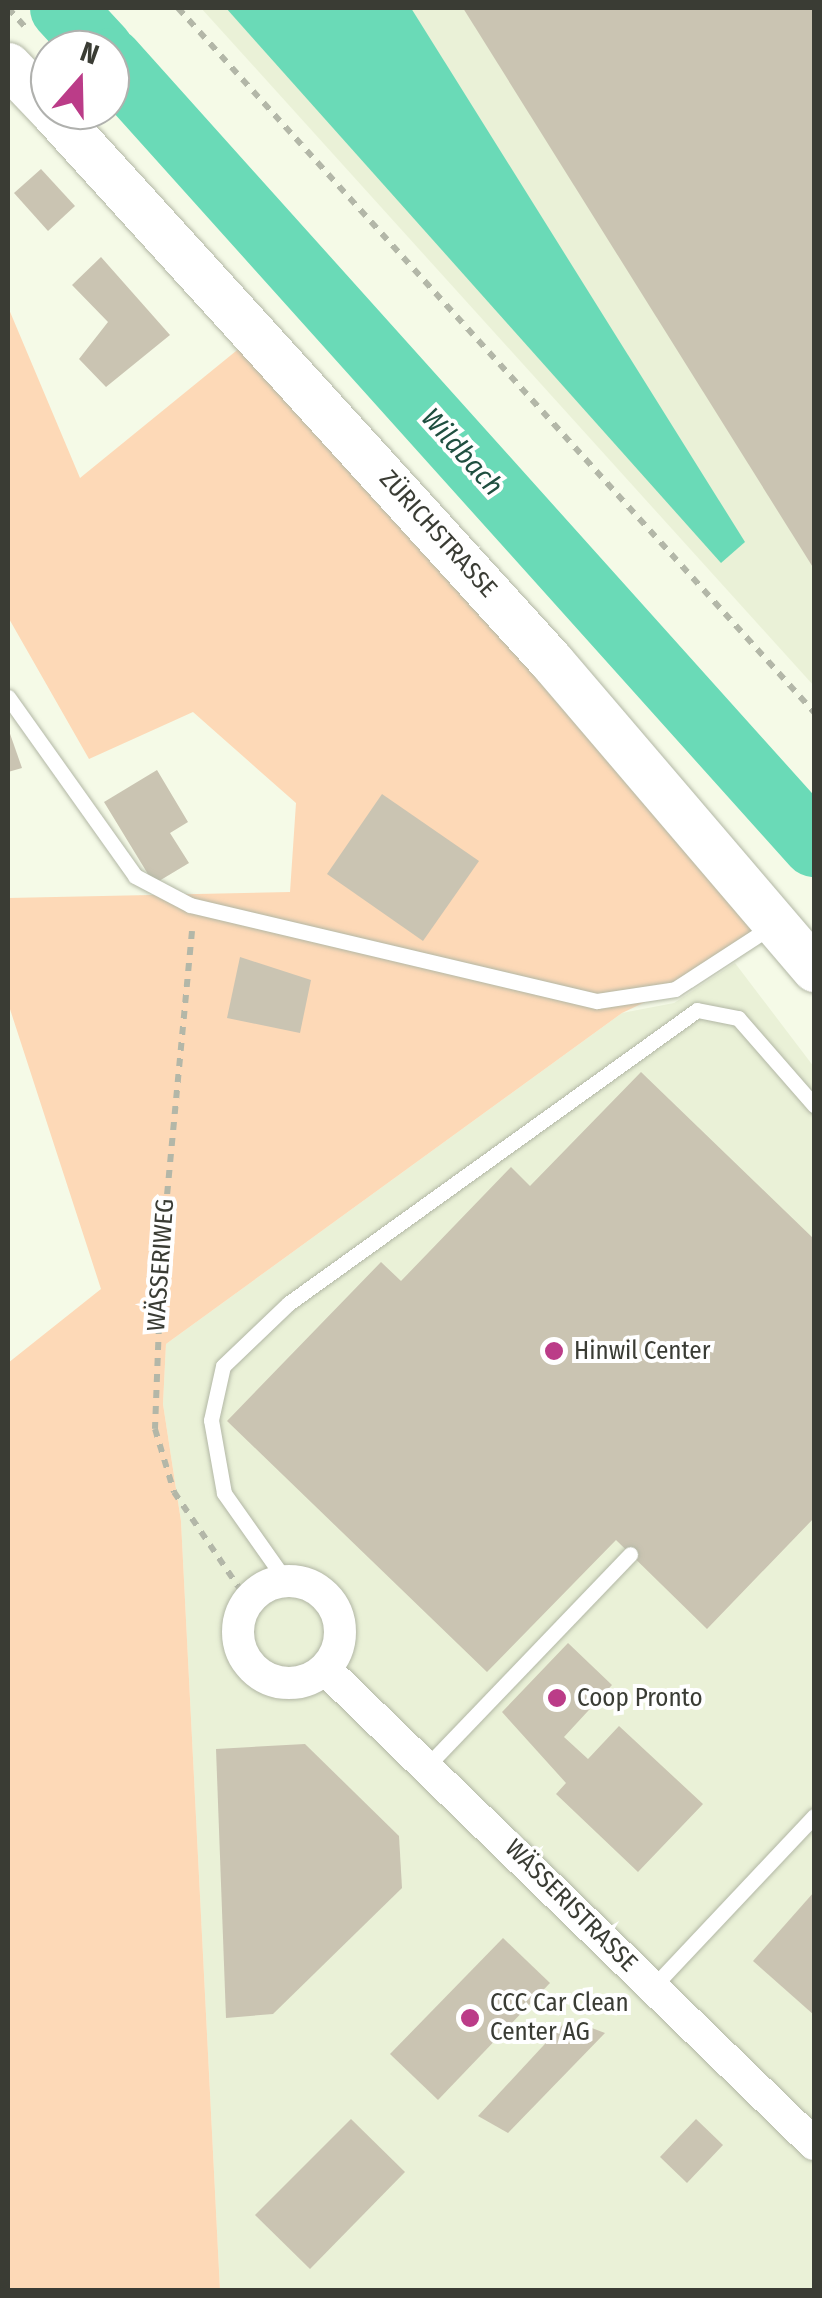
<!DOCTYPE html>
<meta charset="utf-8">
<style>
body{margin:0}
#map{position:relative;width:822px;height:2298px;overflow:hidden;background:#f5fae7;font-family:"Fira Sans Condensed",sans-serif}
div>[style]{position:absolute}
.built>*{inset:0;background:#eaf1d7}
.green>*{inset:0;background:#fdd9b7}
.water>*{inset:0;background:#6adab7}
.river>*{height:65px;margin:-32.5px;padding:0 32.5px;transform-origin:32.5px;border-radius:32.5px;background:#6adab7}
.building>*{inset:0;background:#cac4b2}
.path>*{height:6px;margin-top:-3px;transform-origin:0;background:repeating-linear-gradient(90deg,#b3b7a8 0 8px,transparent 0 16px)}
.roads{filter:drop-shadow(0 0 2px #b2b7a5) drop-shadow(0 0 2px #b2b7a5)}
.lane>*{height:15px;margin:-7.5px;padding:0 7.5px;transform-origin:7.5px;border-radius:7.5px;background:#fff}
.street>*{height:32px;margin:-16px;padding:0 16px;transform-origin:16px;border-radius:16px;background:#fff}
.street>.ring{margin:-16px;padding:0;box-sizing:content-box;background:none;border:32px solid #fff;border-radius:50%}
.secondary>*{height:45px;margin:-22.5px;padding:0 22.5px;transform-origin:22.5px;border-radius:22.5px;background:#fff}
.dots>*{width:28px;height:28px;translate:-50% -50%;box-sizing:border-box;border:5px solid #fff;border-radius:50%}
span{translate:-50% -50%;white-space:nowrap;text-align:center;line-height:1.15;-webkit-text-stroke:8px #fff;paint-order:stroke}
.street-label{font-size:25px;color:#3a3c34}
.poi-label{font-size:25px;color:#3a3c34}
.left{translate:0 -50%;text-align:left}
.water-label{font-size:28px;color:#1f4f40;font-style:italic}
.frame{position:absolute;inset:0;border:10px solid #3a3c34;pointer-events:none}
.north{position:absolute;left:30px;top:30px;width:100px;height:100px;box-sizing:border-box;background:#fff;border:2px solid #b0b1ae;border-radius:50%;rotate:20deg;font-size:28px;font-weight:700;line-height:40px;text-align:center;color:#3a3c34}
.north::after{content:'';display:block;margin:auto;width:35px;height:45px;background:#bb3c88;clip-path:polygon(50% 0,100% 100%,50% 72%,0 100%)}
</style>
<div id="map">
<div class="built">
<div style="clip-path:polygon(201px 8px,814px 8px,814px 686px)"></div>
<div style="clip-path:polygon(735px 963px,814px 1067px,814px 2290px,220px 2290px,181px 1521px,163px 1404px,166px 1344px,622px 1013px,674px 1003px)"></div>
</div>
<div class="green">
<div style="clip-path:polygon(8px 307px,80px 478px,258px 333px,774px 924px,702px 975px,622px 1013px,166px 1344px,163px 1404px,181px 1521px,220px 2290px,8px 2290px,8px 1363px,101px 1289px,8px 1003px,8px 898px,290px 892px,296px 803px,193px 712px,89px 759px,8px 617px)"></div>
</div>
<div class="water">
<div style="clip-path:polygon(226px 8px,411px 8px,745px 542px,721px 563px)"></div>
</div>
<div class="river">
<div style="left:62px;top:8px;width:57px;rotate:47.1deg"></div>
<div style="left:110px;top:60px;width:1054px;rotate:48.08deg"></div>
</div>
<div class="building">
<div style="clip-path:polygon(463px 8px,814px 8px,814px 569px)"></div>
<div style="clip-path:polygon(41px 169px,75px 206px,48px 231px,14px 193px)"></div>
<div style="clip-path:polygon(101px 257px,170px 335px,106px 387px,79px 359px,108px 322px,72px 285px)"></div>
<div style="clip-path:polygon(8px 728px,22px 768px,8px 772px)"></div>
<div style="clip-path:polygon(157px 770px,188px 822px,170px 833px,189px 863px,154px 884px,104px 802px)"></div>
<div style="clip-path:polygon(382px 794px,479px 861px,423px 941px,327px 874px)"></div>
<div style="clip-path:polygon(240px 957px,311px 980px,300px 1033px,227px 1018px)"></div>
<div style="clip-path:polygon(641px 1072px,814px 1239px,814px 1518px,707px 1629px,616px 1540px,487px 1672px,227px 1421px,381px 1262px,401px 1281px,511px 1167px,530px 1186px)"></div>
<div style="clip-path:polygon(568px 1643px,612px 1685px,564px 1737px,588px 1759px,619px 1726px,703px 1804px,638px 1872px,556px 1794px,566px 1783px,502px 1712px)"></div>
<div style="clip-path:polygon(305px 1744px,399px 1836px,402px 1888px,273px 2014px,226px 2018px,216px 1749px)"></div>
<div style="clip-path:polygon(814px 1892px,814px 2015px,753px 1961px)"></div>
<div style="clip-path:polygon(503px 1938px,550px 1983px,438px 2100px,390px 2054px)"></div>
<div style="clip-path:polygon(568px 2019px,605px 2033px,508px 2133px,478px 2116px)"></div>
<div style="clip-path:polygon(351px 2119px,405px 2172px,310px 2269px,255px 2215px)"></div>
<div style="clip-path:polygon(696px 2119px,723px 2145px,687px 2183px,660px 2157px)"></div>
</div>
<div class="path">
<div style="left:8px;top:8px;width:31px;rotate:48deg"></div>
<div style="left:178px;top:8px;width:949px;rotate:47.91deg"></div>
<div style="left:192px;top:931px;width:316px;rotate:95.4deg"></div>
<div style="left:162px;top:1246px;width:183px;rotate:92.2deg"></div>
<div style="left:155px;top:1429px;width:66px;rotate:73.2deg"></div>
<div style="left:174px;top:1492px;width:132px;rotate:55.8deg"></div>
</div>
<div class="roads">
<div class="lane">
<div style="left:8px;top:697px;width:219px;rotate:54.6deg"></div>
<div style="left:135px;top:876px;width:62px;rotate:27.8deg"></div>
<div style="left:190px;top:905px;width:418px;rotate:13.3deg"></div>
<div style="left:597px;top:1001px;width:79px;rotate:-8.7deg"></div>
<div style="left:675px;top:989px;width:116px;rotate:-33deg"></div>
<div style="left:286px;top:1581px;width:108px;rotate:-125.2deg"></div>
<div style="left:224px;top:1493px;width:74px;rotate:-100.1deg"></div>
<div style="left:211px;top:1420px;width:55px;rotate:-77.5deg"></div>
<div style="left:223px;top:1366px;width:91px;rotate:-43.7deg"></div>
<div style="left:289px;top:1303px;width:502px;rotate:-35.68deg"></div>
<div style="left:697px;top:1010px;width:42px;rotate:11deg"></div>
<div style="left:738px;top:1018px;width:116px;rotate:48.9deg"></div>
<div style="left:428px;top:1765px;width:292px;rotate:-46.2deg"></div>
<div style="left:653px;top:1987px;width:235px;rotate:-46.7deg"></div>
</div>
<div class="street">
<div class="ring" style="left:238px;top:1581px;width:70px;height:70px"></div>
<div style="left:325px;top:1669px;width:682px;rotate:44.17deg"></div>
</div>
<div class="secondary">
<div style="left:8px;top:65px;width:61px;rotate:46.3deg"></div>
<div style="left:51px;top:110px;width:745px;rotate:47.77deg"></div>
<div style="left:552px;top:662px;width:404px;rotate:49.5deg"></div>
</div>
</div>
<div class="dots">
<div style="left:554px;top:1351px;background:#bb3c88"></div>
<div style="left:557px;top:1698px;background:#bb3c88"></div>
<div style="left:470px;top:2018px;background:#bb3c88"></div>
</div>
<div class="street-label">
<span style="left:438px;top:534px;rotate:48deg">ZÜRICHSTRASSE</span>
<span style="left:161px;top:1265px;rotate:-86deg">WÄSSERIWEG</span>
<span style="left:571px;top:1906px;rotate:45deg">WÄSSERISTRASSE</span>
</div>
<div class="poi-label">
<span class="left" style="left:574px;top:1351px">Hinwil Center</span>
<span class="left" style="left:577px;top:1698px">Coop Pronto</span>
<span class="left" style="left:490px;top:2018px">CCC Car Clean<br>Center AG</span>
</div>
<div class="water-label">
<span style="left:462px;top:452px;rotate:48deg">Wildbach</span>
</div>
<div class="frame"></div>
<div class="north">N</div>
</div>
